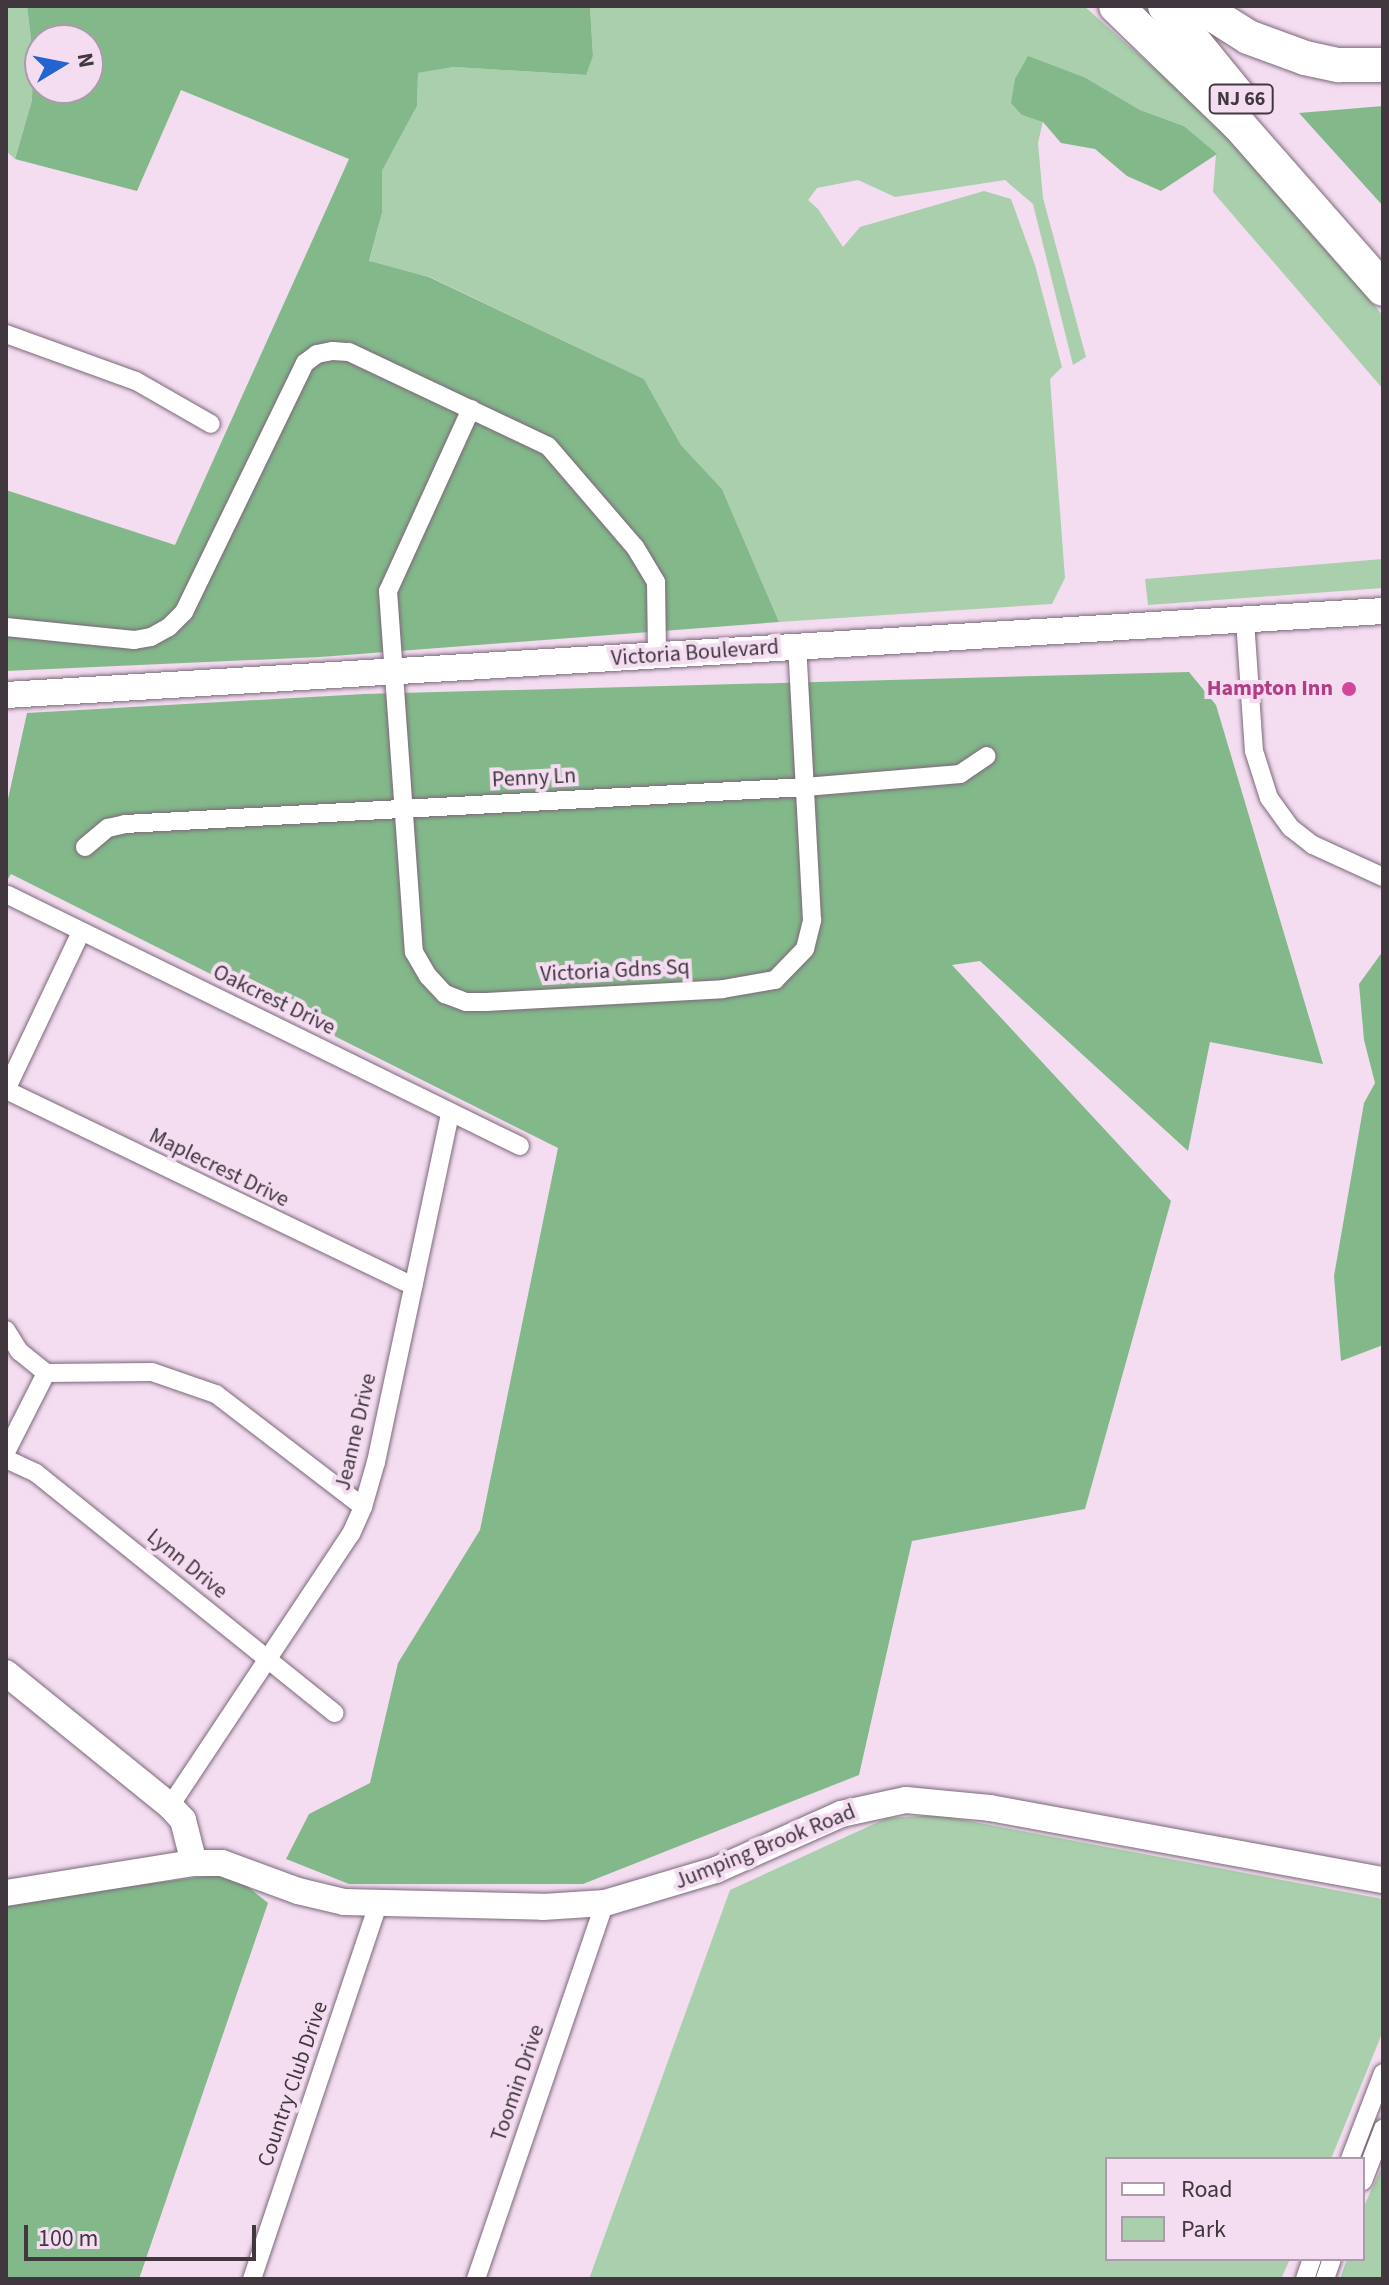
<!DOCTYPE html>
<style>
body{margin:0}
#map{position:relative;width:1389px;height:2285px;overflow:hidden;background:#f4ddf1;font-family:"Source Sans 3",sans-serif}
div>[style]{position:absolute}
.green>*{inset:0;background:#a9cfad}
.forest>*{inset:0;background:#83b98a}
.roads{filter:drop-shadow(0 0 2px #7c687a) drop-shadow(0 0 2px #7c687a)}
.street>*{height:18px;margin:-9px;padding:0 9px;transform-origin:9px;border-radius:9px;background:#fff}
.secondary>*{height:26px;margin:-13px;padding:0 13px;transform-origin:13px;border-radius:13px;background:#fff}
.highway>*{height:34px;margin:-17px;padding:0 17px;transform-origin:17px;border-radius:17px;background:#fff}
.dots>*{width:22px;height:22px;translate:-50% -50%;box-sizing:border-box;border:4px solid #f4ddf1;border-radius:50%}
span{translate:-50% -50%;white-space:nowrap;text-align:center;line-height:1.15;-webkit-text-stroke:8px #f4ddf1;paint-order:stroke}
.shield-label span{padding:2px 6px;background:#f4ddf1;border:2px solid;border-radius:6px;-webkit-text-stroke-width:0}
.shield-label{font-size:20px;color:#40373f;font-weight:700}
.street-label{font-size:22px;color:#40373f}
.hotel-label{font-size:22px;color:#b23c85;font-weight:700}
.right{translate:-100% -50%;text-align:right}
.frame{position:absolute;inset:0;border:8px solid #40373f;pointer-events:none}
.legend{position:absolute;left:1105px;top:2157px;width:260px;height:104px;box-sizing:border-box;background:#f4ddf1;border:2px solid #ac9baa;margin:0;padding:10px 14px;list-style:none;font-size:24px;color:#40373f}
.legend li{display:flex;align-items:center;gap:16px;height:40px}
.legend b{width:40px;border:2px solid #ac9baa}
.north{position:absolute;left:24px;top:24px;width:80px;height:80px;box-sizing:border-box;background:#f4ddf1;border:2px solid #ac9baa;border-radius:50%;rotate:80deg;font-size:22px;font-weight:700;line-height:32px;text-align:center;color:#40373f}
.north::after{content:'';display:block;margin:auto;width:28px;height:36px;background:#2364d0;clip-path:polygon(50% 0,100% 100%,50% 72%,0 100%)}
.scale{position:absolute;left:24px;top:2225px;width:232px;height:36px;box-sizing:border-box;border:4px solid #40373f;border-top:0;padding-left:10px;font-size:24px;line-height:28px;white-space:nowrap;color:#40373f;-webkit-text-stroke:6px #f4ddf1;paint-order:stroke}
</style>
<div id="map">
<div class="green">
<div style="clip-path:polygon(6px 6px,27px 6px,33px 56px,32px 100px,15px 159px,6px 151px)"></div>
<div style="clip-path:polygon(590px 6px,1084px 6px,1225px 131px,1328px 246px,1383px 316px,1383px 389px,1213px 192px,1216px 154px,1184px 126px,1140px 110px,1086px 78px,1022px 115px,1043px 121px,1038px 143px,1043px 198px,1086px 357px,1073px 365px,1033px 204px,1005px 180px,895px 197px,858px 180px,817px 188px,808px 200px,818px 209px,843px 247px,860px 227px,984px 191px,1011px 199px,1035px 265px,1062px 367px,1050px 379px,1065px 578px,1052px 604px,779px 622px,722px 489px,681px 445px,644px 379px,430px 277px,369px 262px,382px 213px,382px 171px,417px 106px,418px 73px,454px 67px,585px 75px,593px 56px)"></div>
<div style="clip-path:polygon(1383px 559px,1383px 588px,1148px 605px,1145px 579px)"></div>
<div style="clip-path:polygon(937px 1815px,1383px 1899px,1383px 2031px,1331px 2159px,1107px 2159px,1107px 2259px,1290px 2259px,1281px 2279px,589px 2279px,730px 1890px,887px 1818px)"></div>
<div style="clip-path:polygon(1383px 2165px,1383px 2279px,1340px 2279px,1347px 2259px,1363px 2259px,1363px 2208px)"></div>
</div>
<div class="forest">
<div style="clip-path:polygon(evenodd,27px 6px,590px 6px,593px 56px,586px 75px,454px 67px,418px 73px,417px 106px,382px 171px,382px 213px,369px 261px,429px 277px,644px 379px,681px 445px,722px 489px,779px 622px,320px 657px,6px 671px,6px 490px,175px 545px,349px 159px,181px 90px,137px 191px,15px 159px,32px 100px,33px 56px,27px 6px,40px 40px,88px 40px,88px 88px,40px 88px,40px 40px)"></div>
<div style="clip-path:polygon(1028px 56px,1086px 78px,1140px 110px,1184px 126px,1217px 154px,1161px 191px,1127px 176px,1095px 149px,1061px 143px,1043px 122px,1022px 115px,1011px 103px,1015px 79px)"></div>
<div style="clip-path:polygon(1383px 106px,1383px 206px,1299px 113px)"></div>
<div style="clip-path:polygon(1189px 672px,1216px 705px,1323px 1064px,1210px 1042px,1188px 1151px,980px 961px,952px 965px,1171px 1201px,1085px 1509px,912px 1541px,859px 1775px,583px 1884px,349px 1884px,286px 1859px,309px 1814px,370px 1783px,398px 1663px,480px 1530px,558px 1148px,11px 874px,6px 882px,6px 808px,27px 713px,364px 694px)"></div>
<div style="clip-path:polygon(1383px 951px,1383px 1345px,1341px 1361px,1334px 1276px,1364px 1103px,1375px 1083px,1364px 1040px,1359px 984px)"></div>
<div style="clip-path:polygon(231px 1873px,268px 1903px,139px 2279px,6px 2279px,6px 1902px)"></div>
</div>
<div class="roads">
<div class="street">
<div style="left:6px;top:334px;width:138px;rotate:19.9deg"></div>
<div style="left:136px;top:381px;width:86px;rotate:29.8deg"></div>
<div style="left:471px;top:409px;width:200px;rotate:114.5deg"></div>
<div style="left:388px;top:591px;width:362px;rotate:85.9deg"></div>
<div style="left:414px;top:952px;width:28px;rotate:60deg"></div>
<div style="left:428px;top:976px;width:25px;rotate:47deg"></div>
<div style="left:445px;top:994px;width:22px;rotate:21deg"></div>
<div style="left:466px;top:1002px;width:20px"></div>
<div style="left:486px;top:1002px;width:237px;rotate:-3.1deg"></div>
<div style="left:723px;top:989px;width:53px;rotate:-9.8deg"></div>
<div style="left:775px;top:980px;width:43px;rotate:-45.9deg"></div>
<div style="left:805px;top:949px;width:30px;rotate:-76deg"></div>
<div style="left:812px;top:920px;width:274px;rotate:-93.1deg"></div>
<div style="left:1245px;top:620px;width:131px;rotate:86.1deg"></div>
<div style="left:1254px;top:751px;width:49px;rotate:72.3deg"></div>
<div style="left:1269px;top:798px;width:37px;rotate:54deg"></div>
<div style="left:1291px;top:828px;width:28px;rotate:38deg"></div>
<div style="left:1313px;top:845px;width:77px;rotate:24.6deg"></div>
<div style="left:6px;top:627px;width:129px;rotate:5.8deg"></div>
<div style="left:134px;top:640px;width:17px;rotate:-10deg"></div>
<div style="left:151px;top:637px;width:21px;rotate:-29deg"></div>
<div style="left:169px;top:627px;width:21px;rotate:-45deg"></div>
<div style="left:184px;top:612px;width:277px;rotate:-64.1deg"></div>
<div style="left:305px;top:363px;width:15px;rotate:-37deg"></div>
<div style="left:317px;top:354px;width:16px;rotate:-11deg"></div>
<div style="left:333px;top:351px;width:16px;rotate:4deg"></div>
<div style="left:349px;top:352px;width:220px;rotate:25.3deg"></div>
<div style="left:548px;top:446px;width:133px;rotate:49.3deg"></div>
<div style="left:635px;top:547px;width:41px;rotate:59deg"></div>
<div style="left:656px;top:582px;width:75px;rotate:89.2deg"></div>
<div style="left:85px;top:847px;width:30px;rotate:-40deg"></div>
<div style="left:108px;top:828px;width:17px;rotate:-13deg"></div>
<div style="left:125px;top:824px;width:681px;rotate:-3.11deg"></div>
<div style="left:805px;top:787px;width:156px;rotate:-4.8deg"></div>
<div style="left:960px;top:774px;width:32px;rotate:-34deg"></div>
<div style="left:8px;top:895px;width:570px;rotate:26.12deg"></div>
<div style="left:6px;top:1090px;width:452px;rotate:25.7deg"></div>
<div style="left:6px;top:1090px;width:175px;rotate:-64.6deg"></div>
<div style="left:6px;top:1330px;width:25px;rotate:58deg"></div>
<div style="left:19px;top:1351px;width:35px;rotate:39deg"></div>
<div style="left:46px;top:1373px;width:106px;rotate:-0.5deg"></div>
<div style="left:152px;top:1372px;width:68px;rotate:19deg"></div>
<div style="left:216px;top:1394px;width:185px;rotate:37.5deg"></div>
<div style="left:6px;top:1452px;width:89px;rotate:-63.1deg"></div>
<div style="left:6px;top:1459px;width:33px;rotate:25deg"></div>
<div style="left:36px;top:1473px;width:383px;rotate:38.8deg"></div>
<div style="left:170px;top:1806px;width:327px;rotate:-56.4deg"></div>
<div style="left:351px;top:1534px;width:30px;rotate:-66deg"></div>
<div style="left:363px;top:1507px;width:47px;rotate:-73.9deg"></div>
<div style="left:376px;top:1462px;width:357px;rotate:-78deg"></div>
<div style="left:1350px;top:2159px;width:92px;rotate:-69deg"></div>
<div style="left:1363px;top:2181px;width:56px;rotate:-69deg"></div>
<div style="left:252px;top:2279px;width:395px;rotate:-71.4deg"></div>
<div style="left:476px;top:2279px;width:398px;rotate:-71.1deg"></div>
<div style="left:1305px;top:2279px;width:21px;rotate:-71deg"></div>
<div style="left:1325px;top:2279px;width:21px;rotate:-71deg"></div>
</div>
<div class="secondary">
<div style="left:6px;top:695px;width:1380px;rotate:-3.49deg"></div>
<div style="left:6px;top:1673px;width:211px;rotate:39deg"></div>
<div style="left:170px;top:1806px;width:19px;rotate:47deg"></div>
<div style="left:183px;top:1820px;width:44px;rotate:75.7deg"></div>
<div style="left:6px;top:1893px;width:190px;rotate:-9.1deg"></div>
<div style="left:194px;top:1863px;width:28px"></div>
<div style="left:222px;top:1863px;width:81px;rotate:20.2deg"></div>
<div style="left:298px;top:1891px;width:47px;rotate:13.4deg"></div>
<div style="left:344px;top:1902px;width:199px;rotate:1.4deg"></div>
<div style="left:543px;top:1907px;width:62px;rotate:-3.7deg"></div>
<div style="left:605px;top:1903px;width:116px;rotate:-16.6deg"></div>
<div style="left:716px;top:1870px;width:137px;rotate:-24.1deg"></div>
<div style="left:841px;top:1814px;width:66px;rotate:-12.2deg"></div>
<div style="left:906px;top:1800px;width:84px;rotate:5.4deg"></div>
<div style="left:990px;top:1808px;width:400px;rotate:10.4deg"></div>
</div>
<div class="highway">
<div style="left:1116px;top:6px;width:171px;rotate:44.1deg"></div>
<div style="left:1239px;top:125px;width:218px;rotate:48.7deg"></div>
<div style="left:1165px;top:6px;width:119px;rotate:50.8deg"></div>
<div style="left:1199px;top:6px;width:58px;rotate:32.3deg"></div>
<div style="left:1248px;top:37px;width:61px;rotate:20.2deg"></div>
<div style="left:1305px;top:58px;width:35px;rotate:12deg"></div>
<div style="left:1339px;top:65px;width:44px"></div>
</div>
</div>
<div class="dots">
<div style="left:1349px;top:689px;background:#d1479c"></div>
</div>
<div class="shield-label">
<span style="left:1241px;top:99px">NJ 66</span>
</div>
<div class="street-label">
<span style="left:695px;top:653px;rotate:-4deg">Victoria Boulevard</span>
<span style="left:534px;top:778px;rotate:-3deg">Penny Ln</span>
<span style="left:615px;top:971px;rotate:-3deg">Victoria Gdns Sq</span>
<span style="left:274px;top:1000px;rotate:26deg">Oakcrest Drive</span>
<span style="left:219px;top:1168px;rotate:26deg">Maplecrest Drive</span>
<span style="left:356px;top:1432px;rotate:-77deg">Jeanne Drive</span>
<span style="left:187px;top:1564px;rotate:39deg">Lynn Drive</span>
<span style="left:765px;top:1847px;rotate:-22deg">Jumping Brook Road</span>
<span style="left:518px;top:2083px;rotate:-71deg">Toomin Drive</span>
<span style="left:293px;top:2084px;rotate:-71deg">Country Club Drive</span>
</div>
<div class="hotel-label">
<span class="right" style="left:1333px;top:689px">Hampton Inn</span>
</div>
<div class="frame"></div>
<ul class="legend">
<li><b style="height:10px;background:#fff"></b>Road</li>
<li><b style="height:22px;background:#a9cfad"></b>Park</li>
</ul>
<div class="north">N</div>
<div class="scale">100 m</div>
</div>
